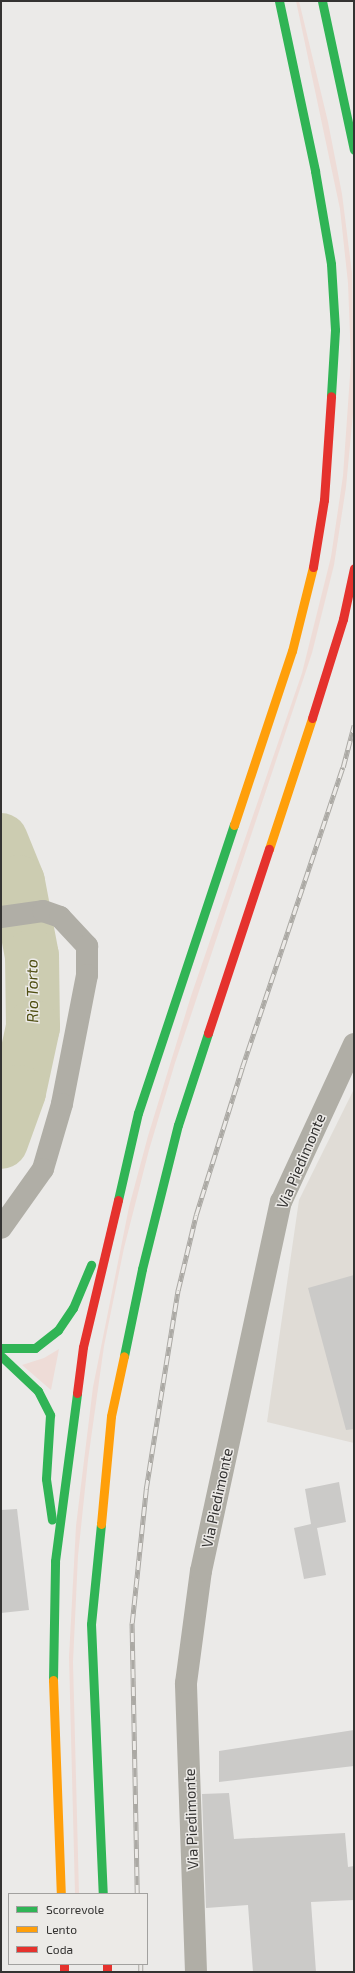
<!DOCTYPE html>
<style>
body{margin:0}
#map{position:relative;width:355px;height:1973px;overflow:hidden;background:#ebeae8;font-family:"Exo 2",sans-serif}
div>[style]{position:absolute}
.built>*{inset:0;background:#e0dcd6}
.green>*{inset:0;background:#eedcd7}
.river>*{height:54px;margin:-27px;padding:0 27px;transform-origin:27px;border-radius:27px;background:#ccccb1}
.building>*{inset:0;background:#cbcac8}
.street>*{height:22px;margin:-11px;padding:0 11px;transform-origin:11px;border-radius:11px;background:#b0aea6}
.fast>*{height:9px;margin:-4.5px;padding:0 4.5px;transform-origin:4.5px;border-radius:4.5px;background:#30b455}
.slow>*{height:9px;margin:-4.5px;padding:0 4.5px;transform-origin:4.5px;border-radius:4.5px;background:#ff9f0a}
.jam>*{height:9px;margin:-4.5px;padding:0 4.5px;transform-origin:4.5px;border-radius:4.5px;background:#e5322d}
.rail>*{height:4.5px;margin-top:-2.25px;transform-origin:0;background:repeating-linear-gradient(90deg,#eceae7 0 9px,#aba9a4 0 18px);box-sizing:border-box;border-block:1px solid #aba9a4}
span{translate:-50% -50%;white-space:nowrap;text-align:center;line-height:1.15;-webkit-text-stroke:3px #eceae7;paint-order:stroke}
.street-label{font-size:15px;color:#343332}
.water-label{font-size:16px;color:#515014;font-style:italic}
.frame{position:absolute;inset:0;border:2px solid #343332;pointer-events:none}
.legend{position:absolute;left:8px;top:1893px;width:140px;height:72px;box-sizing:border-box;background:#eceae7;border:1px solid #a2a19f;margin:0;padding:5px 7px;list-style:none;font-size:12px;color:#343332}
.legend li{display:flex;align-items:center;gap:8px;height:20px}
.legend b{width:20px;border:1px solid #a2a19f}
</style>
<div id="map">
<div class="built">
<div style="clip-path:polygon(354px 1089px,354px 1443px,267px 1422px,299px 1200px)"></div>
</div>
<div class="green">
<div style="clip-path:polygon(296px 1px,299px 1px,328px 122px,342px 194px,352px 273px,354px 403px,346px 487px,334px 565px,312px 653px,175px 1063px,149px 1150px,124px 1248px,104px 1346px,88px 1460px,78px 1556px,73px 1662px,79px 1894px,75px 1894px,69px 1657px,76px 1526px,93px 1387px,129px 1207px,148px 1136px,191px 996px,302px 673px,331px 557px,343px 476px,351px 361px,348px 283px,340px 209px)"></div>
<div style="clip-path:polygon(59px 1349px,51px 1390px,22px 1365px,44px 1358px)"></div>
</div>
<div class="river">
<div style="left:1px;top:840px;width:45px;rotate:68deg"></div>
<div style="left:18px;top:882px;width:75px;rotate:79.3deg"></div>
<div style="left:32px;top:956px;width:71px;rotate:89.2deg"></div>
<div style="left:33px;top:1027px;width:66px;rotate:102.2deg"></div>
<div style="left:19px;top:1092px;width:53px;rotate:109.8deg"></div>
</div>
<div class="building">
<div style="clip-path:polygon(354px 1275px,354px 1429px,346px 1430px,308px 1288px)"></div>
<div style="clip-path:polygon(339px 1482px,346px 1522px,317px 1528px,326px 1575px,304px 1579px,294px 1528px,311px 1524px,305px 1489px)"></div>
<div style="clip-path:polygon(17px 1509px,29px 1610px,1px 1613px,1px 1510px)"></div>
<div style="clip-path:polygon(354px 1730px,354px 1766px,219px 1782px,219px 1751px)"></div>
<div style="clip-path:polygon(229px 1793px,234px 1839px,345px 1833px,348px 1867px,354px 1866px,354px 1900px,311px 1902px,316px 1972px,253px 1972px,248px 1905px,206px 1908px,202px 1794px)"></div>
</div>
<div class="street">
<div style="left:1px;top:917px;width:42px;rotate:-8.1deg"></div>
<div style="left:43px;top:911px;width:18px;rotate:19deg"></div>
<div style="left:60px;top:917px;width:40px;rotate:47deg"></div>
<div style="left:87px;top:946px;width:29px;rotate:90deg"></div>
<div style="left:87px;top:975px;width:131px;rotate:101deg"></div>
<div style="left:62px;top:1104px;width:68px;rotate:106.3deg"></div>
<div style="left:43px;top:1169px;width:72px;rotate:125.4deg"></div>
<div style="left:196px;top:1972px;width:289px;rotate:-92deg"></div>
<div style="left:186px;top:1683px;width:113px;rotate:-82.4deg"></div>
<div style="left:201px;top:1571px;width:378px;rotate:-77.8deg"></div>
<div style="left:281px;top:1202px;width:174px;rotate:-65.2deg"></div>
</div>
<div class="fast">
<div style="left:279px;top:1px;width:174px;rotate:78deg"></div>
<div style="left:315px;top:171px;width:94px;rotate:80.2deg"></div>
<div style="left:331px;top:264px;width:66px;rotate:86.5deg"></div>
<div style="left:335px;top:330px;width:66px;rotate:93.5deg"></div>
<div style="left:322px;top:1px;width:152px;rotate:77.9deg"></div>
<div style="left:118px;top:1200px;width:89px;rotate:-77.1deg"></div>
<div style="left:138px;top:1113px;width:304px;rotate:-71.6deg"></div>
<div style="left:1px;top:1348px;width:34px"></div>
<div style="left:35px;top:1348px;width:29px;rotate:-38deg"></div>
<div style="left:58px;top:1330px;width:27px;rotate:-56deg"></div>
<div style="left:73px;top:1308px;width:47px;rotate:-67.3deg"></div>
<div style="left:1px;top:1356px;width:51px;rotate:43.4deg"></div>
<div style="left:38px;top:1391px;width:27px;rotate:63deg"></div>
<div style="left:50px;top:1415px;width:64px;rotate:93.6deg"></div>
<div style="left:46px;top:1479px;width:41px;rotate:81.7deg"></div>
<div style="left:124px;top:1356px;width:89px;rotate:-78.3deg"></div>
<div style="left:142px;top:1269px;width:148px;rotate:-76deg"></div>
<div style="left:178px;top:1125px;width:97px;rotate:-71.9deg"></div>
<div style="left:101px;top:1524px;width:100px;rotate:95.7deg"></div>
<div style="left:91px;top:1624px;width:270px;rotate:87.5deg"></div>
<div style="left:53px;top:1680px;width:119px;rotate:-89deg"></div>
<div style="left:55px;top:1561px;width:169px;rotate:-82.5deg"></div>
</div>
<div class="slow">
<div style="left:234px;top:825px;width:183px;rotate:-71.6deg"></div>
<div style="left:292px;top:651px;width:87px;rotate:-76deg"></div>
<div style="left:269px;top:849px;width:138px;rotate:-71.8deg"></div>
<div style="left:101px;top:1524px;width:108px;rotate:-84.7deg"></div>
<div style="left:111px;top:1416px;width:61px;rotate:-77.8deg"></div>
<div style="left:53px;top:1680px;width:214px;rotate:87.9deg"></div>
</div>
<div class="jam">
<div style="left:313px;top:567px;width:68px;rotate:-80.7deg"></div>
<div style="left:324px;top:500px;width:104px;rotate:-86.1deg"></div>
<div style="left:312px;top:718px;width:104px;rotate:-72.6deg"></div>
<div style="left:343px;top:619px;width:52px;rotate:-77.8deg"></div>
<div style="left:208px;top:1033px;width:194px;rotate:-71.7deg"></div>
<div style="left:77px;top:1393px;width:46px;rotate:-82.6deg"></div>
<div style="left:83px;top:1347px;width:151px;rotate:-76.6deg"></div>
<div style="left:64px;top:1964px;width:8px;rotate:90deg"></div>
<div style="left:107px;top:1964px;width:8px;rotate:90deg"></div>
</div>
<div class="rail">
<div style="left:137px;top:1894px;width:271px;rotate:-91.1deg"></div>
<div style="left:132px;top:1623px;width:135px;rotate:-84deg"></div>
<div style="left:146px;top:1489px;width:202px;rotate:-80.9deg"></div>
<div style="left:178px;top:1290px;width:77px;rotate:-76.5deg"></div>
<div style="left:196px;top:1215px;width:154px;rotate:-72.6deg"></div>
<div style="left:242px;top:1068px;width:317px;rotate:-71.5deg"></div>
<div style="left:343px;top:767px;width:43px;rotate:-75.3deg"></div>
<div style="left:141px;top:1964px;width:8px;rotate:90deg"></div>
</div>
<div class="street-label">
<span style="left:301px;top:1161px;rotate:-67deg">Via Piedimonte</span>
<span style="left:217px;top:1498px;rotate:-78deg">Via Piedimonte</span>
<span style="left:191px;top:1819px;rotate:-92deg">Via Piedimonte</span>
</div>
<div class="water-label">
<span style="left:32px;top:991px;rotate:-91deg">Rio Torto</span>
</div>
<div class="frame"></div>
<ul class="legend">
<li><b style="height:5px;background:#30b455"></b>Scorrevole</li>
<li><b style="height:5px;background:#ff9f0a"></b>Lento</li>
<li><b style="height:5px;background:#e5322d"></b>Coda</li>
</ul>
</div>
